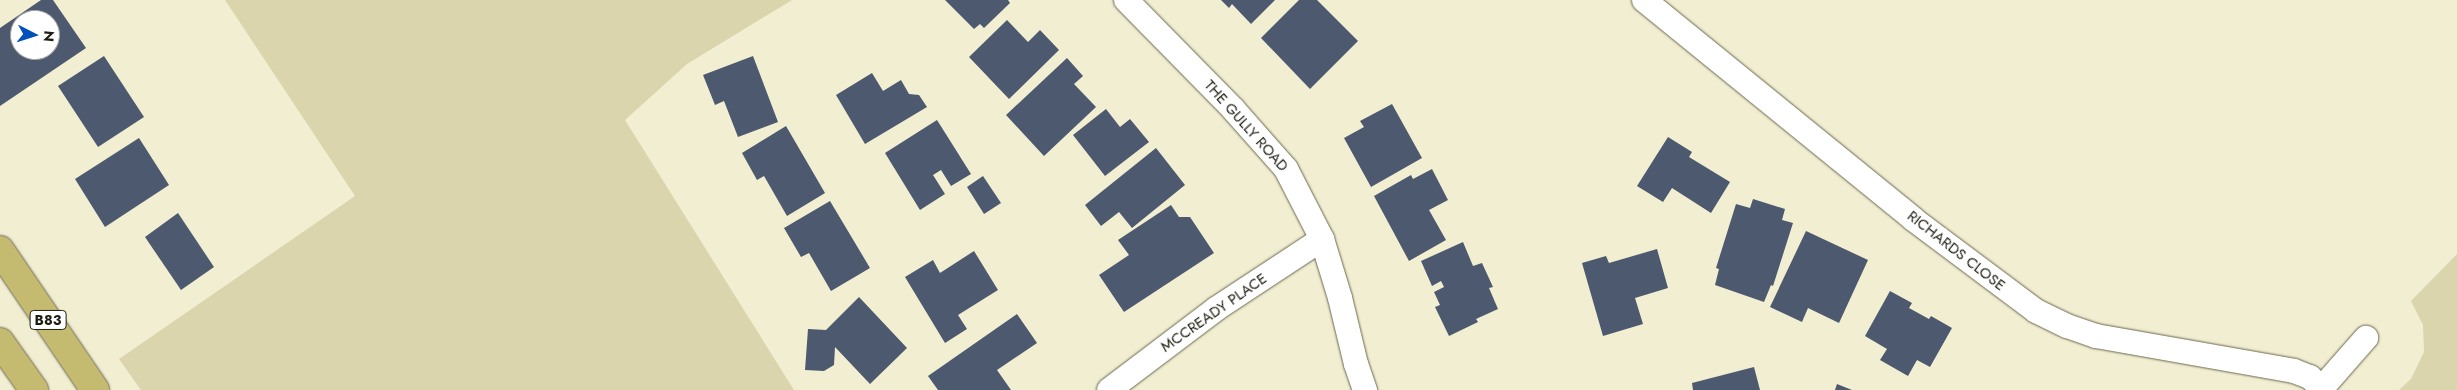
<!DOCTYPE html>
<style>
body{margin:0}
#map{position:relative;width:2457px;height:390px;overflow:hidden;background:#f2eed2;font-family:Jost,sans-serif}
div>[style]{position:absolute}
.green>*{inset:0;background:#dad5ac}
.building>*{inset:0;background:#4c596e}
.roads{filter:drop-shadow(0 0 1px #6a674e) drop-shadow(0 0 1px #6a674e)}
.minor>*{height:24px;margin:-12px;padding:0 12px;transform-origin:12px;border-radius:12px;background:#fff}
.primary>*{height:28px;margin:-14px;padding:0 14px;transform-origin:14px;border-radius:14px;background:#c4bb71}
span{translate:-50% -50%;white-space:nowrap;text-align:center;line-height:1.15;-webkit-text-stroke:5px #fff;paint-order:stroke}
.shield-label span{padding:1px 4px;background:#fff;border:1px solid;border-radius:4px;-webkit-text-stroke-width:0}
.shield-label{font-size:14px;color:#1e1d13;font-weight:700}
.street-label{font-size:15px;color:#1e1d13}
.north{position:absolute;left:10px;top:10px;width:50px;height:50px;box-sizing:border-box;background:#fff;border:1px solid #a5a5a1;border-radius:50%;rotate:95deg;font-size:14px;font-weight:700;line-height:20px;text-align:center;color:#1e1d13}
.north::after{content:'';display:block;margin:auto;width:18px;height:22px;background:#0251bb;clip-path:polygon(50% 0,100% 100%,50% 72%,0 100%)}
</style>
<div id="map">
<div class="green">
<div style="clip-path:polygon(225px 0,792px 0,687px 64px,625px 120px,794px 390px,141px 390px,119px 359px,355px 196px)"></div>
<div style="clip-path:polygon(2457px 254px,2457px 390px,2399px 390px,2411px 379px,2424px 352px,2423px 325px,2411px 301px)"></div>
</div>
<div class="building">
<div style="clip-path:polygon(evenodd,41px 0,53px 0,86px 48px,0 106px,0 28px,41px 0,20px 20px,50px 20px,50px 50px,20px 50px,20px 20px)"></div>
<div style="clip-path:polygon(945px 0,1008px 0,1010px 3px,984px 28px,980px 24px,974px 29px)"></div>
<div style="clip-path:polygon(1221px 0,1275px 0,1251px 24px,1232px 4px,1229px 8px)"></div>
<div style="clip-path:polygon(1299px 0,1317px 0,1358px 41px,1310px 89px,1261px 38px)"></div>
<div style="clip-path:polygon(1007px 20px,1028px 42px,1040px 30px,1059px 50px,1009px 99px,969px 57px)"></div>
<div style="clip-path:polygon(104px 56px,144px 117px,98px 147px,58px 86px)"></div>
<div style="clip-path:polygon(753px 56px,778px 122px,738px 137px,724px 101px,715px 105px,703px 75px)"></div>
<div style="clip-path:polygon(1067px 58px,1083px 76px,1074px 84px,1096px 107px,1044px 156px,1006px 115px)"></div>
<div style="clip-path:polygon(872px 73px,883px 91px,901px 80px,909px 94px,919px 95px,927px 107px,865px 144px,836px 95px)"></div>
<div style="clip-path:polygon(1392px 104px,1422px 158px,1371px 187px,1344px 138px,1364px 127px,1360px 121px)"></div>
<div style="clip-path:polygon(1106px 109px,1120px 127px,1130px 119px,1149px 142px,1105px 176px,1073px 135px)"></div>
<div style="clip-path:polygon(937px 120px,971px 174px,951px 186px,941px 170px,933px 175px,945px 194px,920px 210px,885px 153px)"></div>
<div style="clip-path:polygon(786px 126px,825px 193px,787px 216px,764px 176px,757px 180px,742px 153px)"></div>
<div style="clip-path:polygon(1668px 137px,1692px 152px,1689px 157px,1730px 182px,1711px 213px,1672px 188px,1663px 202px,1637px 186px)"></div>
<div style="clip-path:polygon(139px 138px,169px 185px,105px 227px,75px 179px)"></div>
<div style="clip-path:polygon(1156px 148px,1185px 185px,1132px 228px,1119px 212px,1101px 226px,1085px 205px)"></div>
<div style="clip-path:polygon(1432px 169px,1448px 200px,1429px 210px,1446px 240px,1409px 261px,1374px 196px,1411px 175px,1413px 179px)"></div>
<div style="clip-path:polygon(983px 176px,1001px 203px,984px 214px,967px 187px)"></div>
<div style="clip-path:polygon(1753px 199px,1785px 209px,1782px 220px,1793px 223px,1773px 286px,1771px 285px,1764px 302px,1715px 285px,1719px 269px,1716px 268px,1736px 204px,1750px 208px)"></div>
<div style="clip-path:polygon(830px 201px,870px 268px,831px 291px,809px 253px,801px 257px,784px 228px)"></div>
<div style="clip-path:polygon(1171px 205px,1179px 217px,1190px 217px,1214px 253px,1124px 312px,1099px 275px,1129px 255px,1118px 240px)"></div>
<div style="clip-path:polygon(178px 213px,214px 267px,181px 290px,145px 237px)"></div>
<div style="clip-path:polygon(1806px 231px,1868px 260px,1839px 323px,1808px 308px,1802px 322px,1770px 307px)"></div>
<div style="clip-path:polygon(1463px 242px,1473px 266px,1482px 263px,1493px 287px,1489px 288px,1498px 309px,1476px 319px,1478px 322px,1449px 336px,1435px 307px,1440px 305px,1434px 292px,1444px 287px,1441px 281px,1432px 286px,1421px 261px)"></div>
<div style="clip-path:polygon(1657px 249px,1668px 288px,1635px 298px,1643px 324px,1603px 336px,1582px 263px,1606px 256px,1609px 263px)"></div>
<div style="clip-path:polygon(974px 251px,998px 290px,958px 315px,967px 329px,945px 343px,905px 277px,933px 260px,940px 273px)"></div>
<div style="clip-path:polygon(1890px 291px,1912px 303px,1909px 308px,1929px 319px,1931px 316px,1952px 328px,1930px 367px,1917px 360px,1908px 376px,1880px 360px,1887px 349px,1865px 336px)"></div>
<div style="clip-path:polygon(859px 297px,907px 348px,870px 384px,835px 347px,834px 365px,824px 371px,805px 370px,808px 329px,826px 330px)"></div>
<div style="clip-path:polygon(1017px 314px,1037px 343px,997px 370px,1011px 390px,938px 390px,928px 376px)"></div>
<div style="clip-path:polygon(1754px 367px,1760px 390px,1693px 390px,1692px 383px)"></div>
<div style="clip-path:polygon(1837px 384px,1852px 390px,1835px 390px)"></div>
</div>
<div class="roads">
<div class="minor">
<div style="left:1126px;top:0;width:153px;rotate:45.5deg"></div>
<div style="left:1233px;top:109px;width:80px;rotate:48.5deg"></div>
<div style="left:1286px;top:169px;width:79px;rotate:62.8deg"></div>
<div style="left:1322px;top:239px;width:62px;rotate:73deg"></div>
<div style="left:1340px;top:298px;width:68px;rotate:76.4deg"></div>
<div style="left:1356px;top:364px;width:28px;rotate:71deg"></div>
<div style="left:1644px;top:0;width:347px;rotate:39.1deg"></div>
<div style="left:1913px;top:219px;width:154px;rotate:36.8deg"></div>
<div style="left:2036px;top:311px;width:34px;rotate:26deg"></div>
<div style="left:2067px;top:326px;width:31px;rotate:19deg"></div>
<div style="left:2096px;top:336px;width:201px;rotate:10deg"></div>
<div style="left:2294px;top:371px;width:17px;rotate:21deg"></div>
<div style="left:2310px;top:377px;width:18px;rotate:45deg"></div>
<div style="left:2322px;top:388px;width:67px;rotate:-48.7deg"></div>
<div style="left:1109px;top:390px;width:134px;rotate:-37.1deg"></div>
<div style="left:1216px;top:309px;width:127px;rotate:-33.4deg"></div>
</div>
<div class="primary">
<div style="left:0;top:250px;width:169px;rotate:55.8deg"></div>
<div style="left:0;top:342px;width:59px;rotate:54.7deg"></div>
</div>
</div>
<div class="shield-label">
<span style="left:48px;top:320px">B83</span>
</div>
<div class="street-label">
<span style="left:1246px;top:126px;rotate:48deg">THE GULLY ROAD</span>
<span style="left:1956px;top:251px;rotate:38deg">RICHARDS CLOSE</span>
<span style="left:1214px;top:313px;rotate:-35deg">MCCREADY PLACE</span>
</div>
<div class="north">N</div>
</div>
